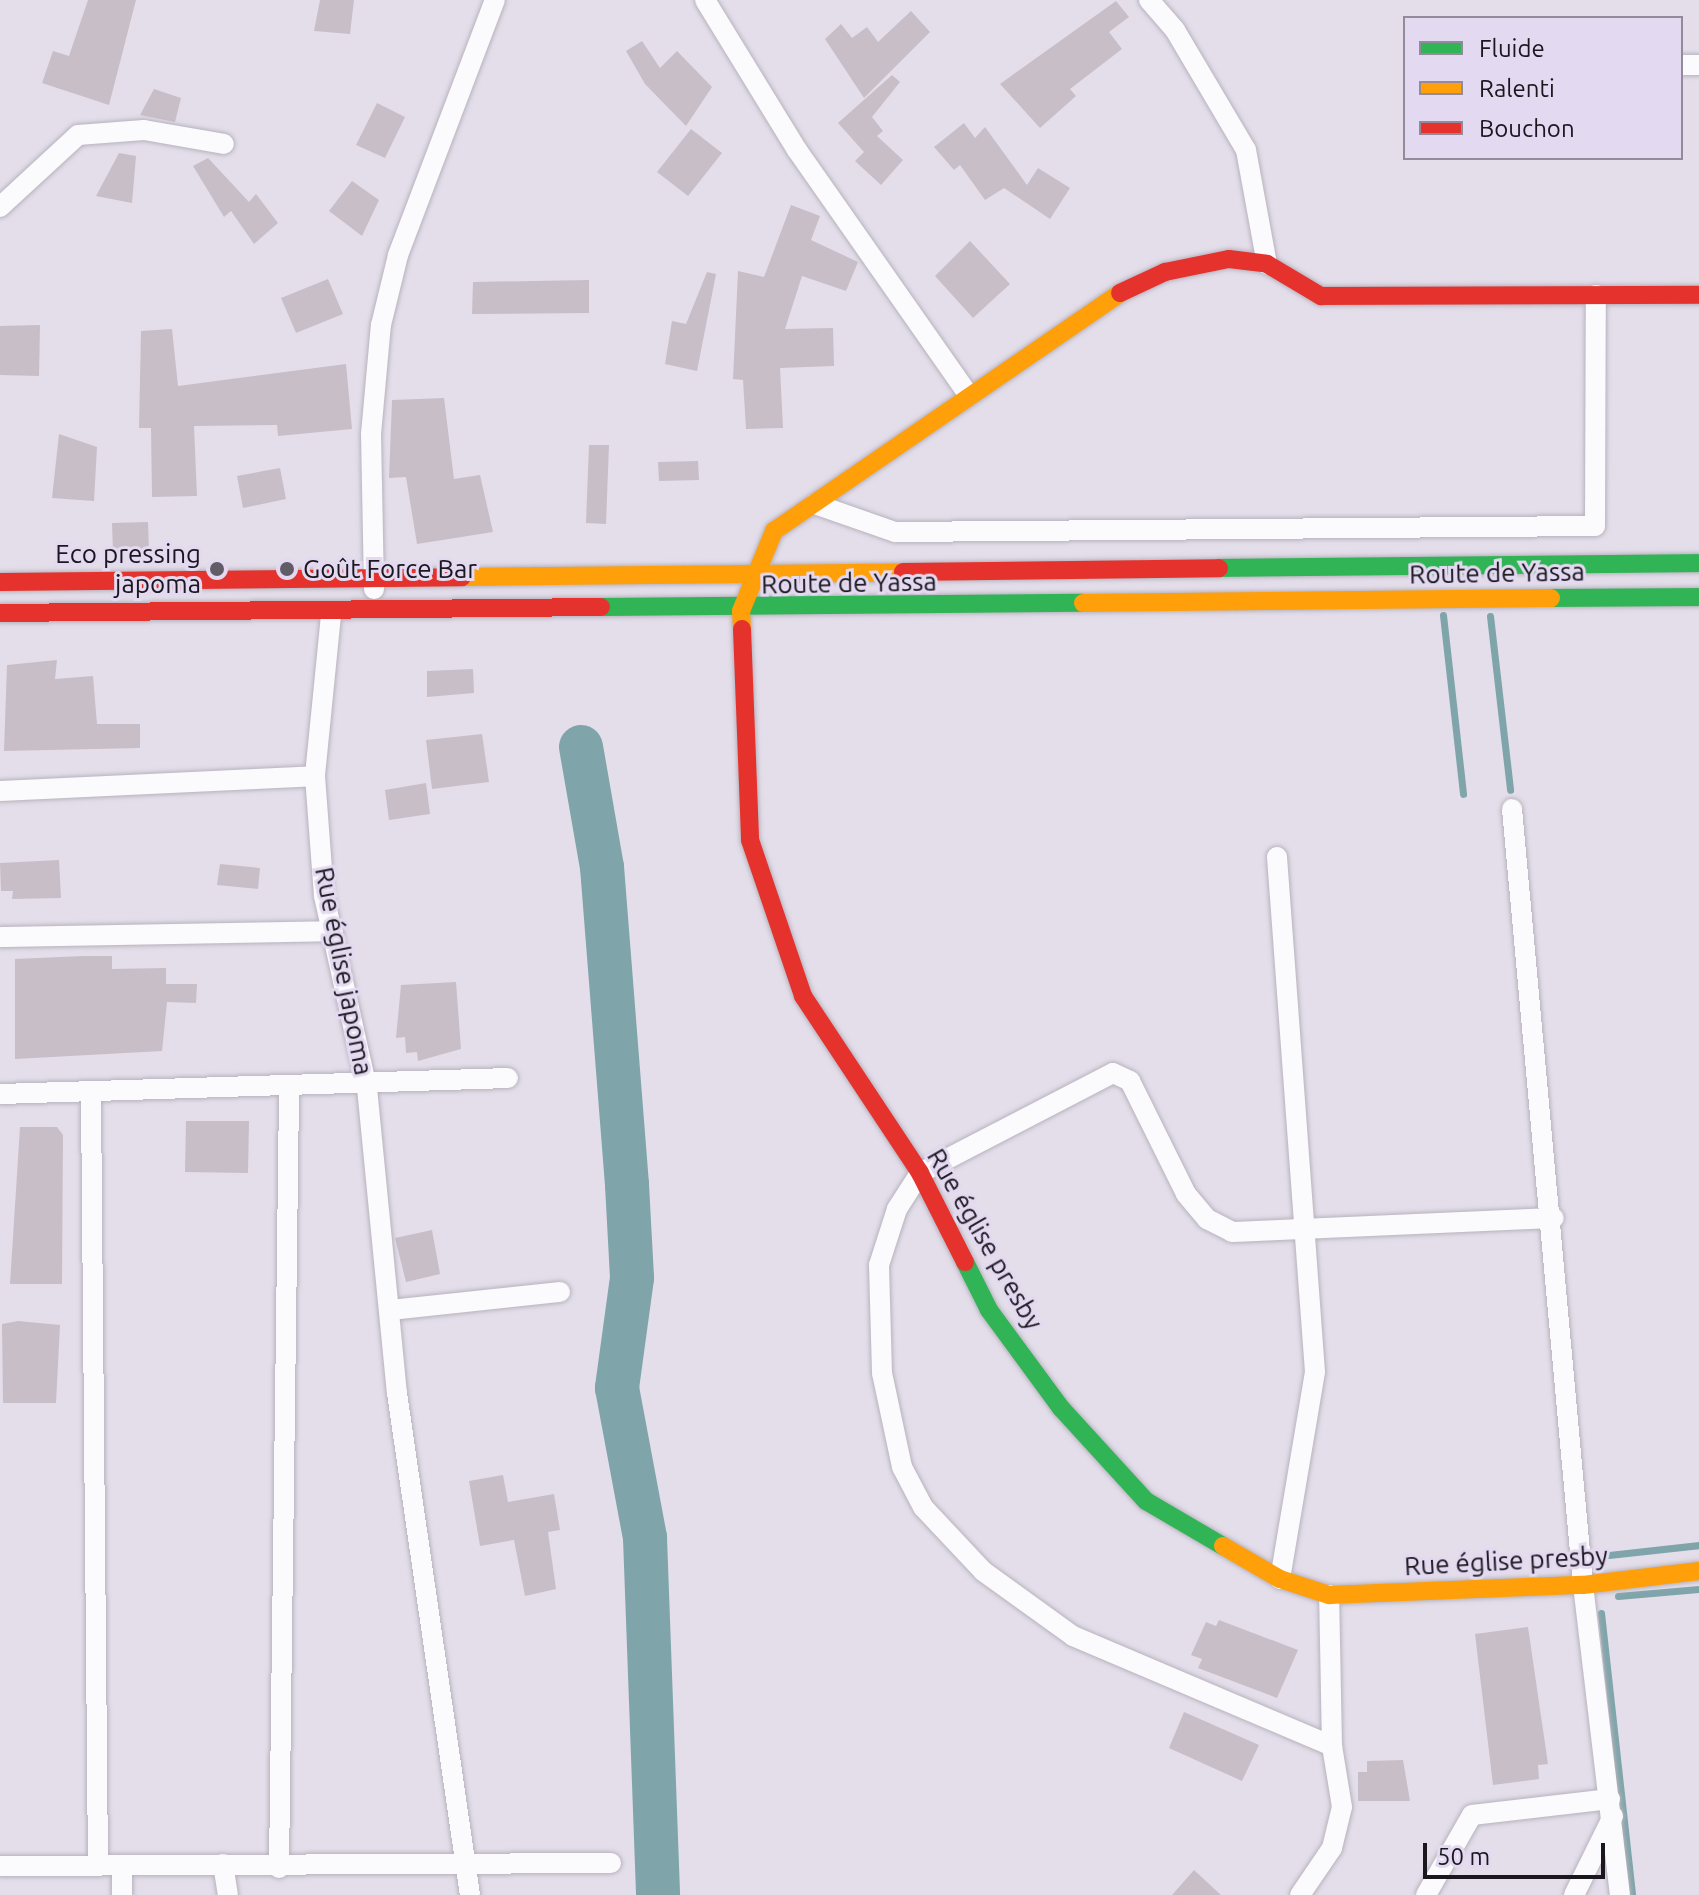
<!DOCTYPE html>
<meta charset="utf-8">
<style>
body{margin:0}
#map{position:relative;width:1699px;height:1895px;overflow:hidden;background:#e4deeb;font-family:Ubuntu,sans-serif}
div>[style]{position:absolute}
.stream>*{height:7px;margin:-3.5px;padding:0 3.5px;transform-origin:3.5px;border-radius:3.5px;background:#7fa5aa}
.river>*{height:44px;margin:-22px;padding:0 22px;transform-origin:22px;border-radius:22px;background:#7fa5aa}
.building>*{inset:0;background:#c8bec7}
.roads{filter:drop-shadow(0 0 2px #b7b3bd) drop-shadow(0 0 2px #b7b3bd)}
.street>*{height:20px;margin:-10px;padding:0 10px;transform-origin:10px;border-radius:10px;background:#fbfafc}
.fast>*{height:18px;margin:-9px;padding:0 9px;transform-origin:9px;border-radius:9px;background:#30b455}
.slow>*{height:18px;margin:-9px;padding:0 9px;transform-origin:9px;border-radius:9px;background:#ff9f0a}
.jam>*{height:18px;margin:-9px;padding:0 9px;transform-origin:9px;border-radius:9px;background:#e5322d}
.dots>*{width:22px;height:22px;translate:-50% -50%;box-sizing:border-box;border:4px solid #e3d9f0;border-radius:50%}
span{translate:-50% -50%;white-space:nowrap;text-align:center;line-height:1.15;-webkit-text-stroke:6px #e3d9f0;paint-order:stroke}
.poi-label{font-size:26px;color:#1a171f}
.right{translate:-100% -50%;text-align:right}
.left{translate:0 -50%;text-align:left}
.street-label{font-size:26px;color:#1a171f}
.legend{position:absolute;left:1403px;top:16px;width:280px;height:144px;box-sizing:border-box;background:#e3d9f0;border:2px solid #938b9c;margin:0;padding:10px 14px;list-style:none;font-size:24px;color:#1a171f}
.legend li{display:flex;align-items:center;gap:16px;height:40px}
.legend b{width:40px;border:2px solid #938b9c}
.scale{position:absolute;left:1423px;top:1843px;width:182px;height:36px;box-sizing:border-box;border:4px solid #1a171f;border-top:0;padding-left:10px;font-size:24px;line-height:28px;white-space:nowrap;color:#1a171f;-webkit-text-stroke:6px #e3d9f0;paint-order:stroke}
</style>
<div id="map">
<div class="stream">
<div style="left:1443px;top:615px;width:180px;rotate:83.6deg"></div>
<div style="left:1490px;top:616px;width:175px;rotate:83.4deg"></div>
<div style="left:1609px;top:1555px;width:91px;rotate:-6.3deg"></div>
<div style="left:1618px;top:1596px;width:81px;rotate:-4.9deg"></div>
<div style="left:1601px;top:1613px;width:284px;rotate:83.7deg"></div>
</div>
<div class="river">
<div style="left:581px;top:747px;width:122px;rotate:80.1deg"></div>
<div style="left:602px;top:867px;width:319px;rotate:85.5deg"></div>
<div style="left:627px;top:1185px;width:93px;rotate:86.9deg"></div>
<div style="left:632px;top:1278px;width:111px;rotate:97.8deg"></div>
<div style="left:617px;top:1388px;width:153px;rotate:79.4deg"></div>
<div style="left:645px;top:1538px;width:357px;rotate:87.9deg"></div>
</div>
<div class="building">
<div style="clip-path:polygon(88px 0,136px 0,109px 105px,42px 83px,53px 51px,69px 56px)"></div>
<div style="clip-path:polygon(320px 0,354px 0,350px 34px,314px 31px)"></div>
<div style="clip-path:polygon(1116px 1px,1129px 17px,1109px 32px,1122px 49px,1070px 89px,1076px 96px,1040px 128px,1000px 84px)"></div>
<div style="clip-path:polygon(911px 11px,930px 32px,864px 98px,825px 39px,841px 24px,852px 38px,867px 27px,878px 42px)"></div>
<div style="clip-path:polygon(642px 41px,660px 68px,677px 51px,712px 87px,686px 126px,645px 84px,626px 51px)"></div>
<div style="clip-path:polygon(892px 75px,900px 82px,872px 117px,883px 131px,877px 136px,903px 160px,881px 185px,855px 161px,864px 152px,838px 123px)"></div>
<div style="clip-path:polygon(154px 89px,181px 98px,175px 122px,140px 115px)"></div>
<div style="clip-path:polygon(377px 103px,405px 117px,385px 158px,356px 145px)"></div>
<div style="clip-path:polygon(964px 123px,975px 138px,985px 127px,1027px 185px,1038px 168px,1070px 188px,1050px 219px,1004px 188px,985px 200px,960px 165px,954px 170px,934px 147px)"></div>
<div style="clip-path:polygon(691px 129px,722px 153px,688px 196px,657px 172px)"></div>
<div style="clip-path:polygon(119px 153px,136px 156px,132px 203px,96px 196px)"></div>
<div style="clip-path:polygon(208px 158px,249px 202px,256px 194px,278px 223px,254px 244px,231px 211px,224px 217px,193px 166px)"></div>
<div style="clip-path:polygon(352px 181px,379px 200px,362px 236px,329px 211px)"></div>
<div style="clip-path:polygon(791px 205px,820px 216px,811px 240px,858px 262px,846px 291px,802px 276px,785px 329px,833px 328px,834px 366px,780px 368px,783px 428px,746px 429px,743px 380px,733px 379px,738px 271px,764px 277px)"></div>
<div style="clip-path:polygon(970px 241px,1010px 284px,973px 318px,935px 276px)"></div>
<div style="clip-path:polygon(707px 272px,716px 274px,697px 371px,665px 364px,672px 321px,686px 324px)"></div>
<div style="clip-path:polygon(328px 279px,343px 314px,296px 333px,281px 298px)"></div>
<div style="clip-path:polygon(589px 280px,589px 313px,472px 314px,473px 282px)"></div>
<div style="clip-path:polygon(40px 325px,39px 376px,0 375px,0 326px)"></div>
<div style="clip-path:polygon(172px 329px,178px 386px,346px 364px,352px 429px,278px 436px,277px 425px,194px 426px,197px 496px,152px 497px,151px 428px,139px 428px,141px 331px)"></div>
<div style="clip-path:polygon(444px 398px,454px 479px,480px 475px,493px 532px,417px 544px,406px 477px,389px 478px,392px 400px)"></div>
<div style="clip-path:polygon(59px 434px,97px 447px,94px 501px,52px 498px)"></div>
<div style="clip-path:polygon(589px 445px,609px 445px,606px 524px,586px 523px)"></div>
<div style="clip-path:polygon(698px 461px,699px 480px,659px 481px,658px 462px)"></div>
<div style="clip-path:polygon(280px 468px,286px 499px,243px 508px,237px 476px)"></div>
<div style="clip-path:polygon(148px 522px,149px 551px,113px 553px,112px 523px)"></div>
<div style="clip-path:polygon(57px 660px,55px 679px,93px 676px,97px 724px,140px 724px,140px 748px,4px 751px,7px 665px)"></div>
<div style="clip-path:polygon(473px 669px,474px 693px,427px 697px,427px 671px)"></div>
<div style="clip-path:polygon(482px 734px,489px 782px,432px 789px,426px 740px)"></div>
<div style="clip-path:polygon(426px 783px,430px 814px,389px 820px,385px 790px)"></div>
<div style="clip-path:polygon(59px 860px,61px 898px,12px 899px,13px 891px,1px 891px,0 863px)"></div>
<div style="clip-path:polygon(220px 864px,260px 868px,258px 889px,217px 885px)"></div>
<div style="clip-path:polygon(84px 956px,112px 956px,112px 969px,166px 968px,166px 984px,197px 984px,196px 1003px,167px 1002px,162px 1051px,15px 1059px,15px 959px)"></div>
<div style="clip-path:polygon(456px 982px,461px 1049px,418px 1061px,417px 1052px,406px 1053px,405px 1037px,396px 1038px,401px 985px)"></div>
<div style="clip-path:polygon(186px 1121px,249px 1121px,248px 1173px,185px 1172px)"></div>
<div style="clip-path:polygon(20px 1127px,57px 1127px,63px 1135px,62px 1284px,10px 1284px)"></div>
<div style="clip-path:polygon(432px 1230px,440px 1274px,406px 1282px,395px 1238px)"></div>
<div style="clip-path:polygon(18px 1321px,60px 1325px,56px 1403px,3px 1403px,2px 1324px)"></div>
<div style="clip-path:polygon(503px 1475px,508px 1502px,554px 1494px,560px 1530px,548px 1532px,556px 1589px,525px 1596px,514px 1540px,480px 1546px,469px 1481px)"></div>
<div style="clip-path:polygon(1219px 1620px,1298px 1650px,1277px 1698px,1198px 1668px,1202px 1659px,1191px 1655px,1206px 1622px,1216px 1626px)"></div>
<div style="clip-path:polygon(1528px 1627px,1548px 1764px,1538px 1765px,1539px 1779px,1493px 1785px,1475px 1634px)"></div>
<div style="clip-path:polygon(1184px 1712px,1259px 1745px,1242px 1781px,1169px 1748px)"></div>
<div style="clip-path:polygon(1403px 1760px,1410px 1801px,1358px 1801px,1358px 1772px,1367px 1772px,1367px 1761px)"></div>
<div style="clip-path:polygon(1194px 1870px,1221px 1895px,1172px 1895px)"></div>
</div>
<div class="roads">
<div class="street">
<div style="left:705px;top:0;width:176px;rotate:58.5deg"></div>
<div style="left:797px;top:150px;width:298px;rotate:55deg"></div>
<div style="left:1149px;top:0;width:40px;rotate:49deg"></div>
<div style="left:1175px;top:30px;width:139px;rotate:59.4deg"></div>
<div style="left:1246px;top:150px;width:116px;rotate:79.6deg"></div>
<div style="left:1681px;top:65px;width:18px"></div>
<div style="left:0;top:207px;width:106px;rotate:-42.7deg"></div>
<div style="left:78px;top:135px;width:66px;rotate:-4.3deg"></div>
<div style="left:144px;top:130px;width:81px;rotate:9.9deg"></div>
<div style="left:815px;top:504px;width:85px;rotate:19.3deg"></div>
<div style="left:895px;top:532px;width:700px;rotate:-0.49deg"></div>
<div style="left:1595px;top:526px;width:231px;rotate:-89.8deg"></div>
<div style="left:374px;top:589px;width:155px;rotate:-91.1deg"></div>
<div style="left:371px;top:434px;width:109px;rotate:-84.8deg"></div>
<div style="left:381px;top:325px;width:72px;rotate:-76.3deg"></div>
<div style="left:398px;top:255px;width:273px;rotate:-69.2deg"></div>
<div style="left:331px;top:615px;width:162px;rotate:95.7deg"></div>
<div style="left:315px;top:776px;width:120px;rotate:85.7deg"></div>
<div style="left:324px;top:896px;width:197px;rotate:77.4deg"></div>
<div style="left:367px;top:1088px;width:306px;rotate:84.4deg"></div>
<div style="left:397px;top:1393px;width:507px;rotate:81.73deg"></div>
<div style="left:0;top:791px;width:315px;rotate:-2.7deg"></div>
<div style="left:1512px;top:809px;width:779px;rotate:84.77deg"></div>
<div style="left:1583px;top:1585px;width:312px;rotate:83.2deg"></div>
<div style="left:1277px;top:857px;width:516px;rotate:85.78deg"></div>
<div style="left:1315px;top:1372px;width:210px;rotate:99.6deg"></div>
<div style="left:0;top:937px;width:333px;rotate:-1deg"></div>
<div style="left:0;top:1094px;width:508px;rotate:-1.8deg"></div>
<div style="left:91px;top:1097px;width:768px;rotate:89.48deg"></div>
<div style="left:391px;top:1310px;width:170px;rotate:-6.1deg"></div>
<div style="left:1332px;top:1746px;width:281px;rotate:-157deg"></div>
<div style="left:1073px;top:1636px;width:111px;rotate:-144.2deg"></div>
<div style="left:983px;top:1571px;width:88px;rotate:-133.2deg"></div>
<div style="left:923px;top:1507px;width:45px;rotate:-117.7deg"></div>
<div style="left:902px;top:1467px;width:96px;rotate:-102deg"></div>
<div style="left:882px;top:1373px;width:108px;rotate:-91.6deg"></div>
<div style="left:879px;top:1265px;width:59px;rotate:-72.2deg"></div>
<div style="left:897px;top:1209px;width:43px;rotate:-57.4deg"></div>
<div style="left:920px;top:1173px;width:217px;rotate:-27.4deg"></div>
<div style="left:1113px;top:1073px;width:19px;rotate:25deg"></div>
<div style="left:1130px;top:1081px;width:126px;rotate:63.6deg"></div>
<div style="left:1186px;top:1194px;width:33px;rotate:50deg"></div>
<div style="left:1207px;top:1219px;width:28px;rotate:27deg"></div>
<div style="left:1232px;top:1232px;width:322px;rotate:-2.5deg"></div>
<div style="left:223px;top:1864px;width:31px;rotate:81deg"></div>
<div style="left:0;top:1866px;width:611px;rotate:-0.28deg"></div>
<div style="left:279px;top:1868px;width:778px;rotate:-89.26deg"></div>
<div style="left:122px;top:1895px;width:30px;rotate:-90deg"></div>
<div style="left:1300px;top:1895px;width:57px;rotate:-55.8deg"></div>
<div style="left:1332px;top:1848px;width:42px;rotate:-76.3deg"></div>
<div style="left:1342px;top:1807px;width:62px;rotate:-99.3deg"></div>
<div style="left:1332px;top:1746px;width:151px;rotate:-91.1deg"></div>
<div style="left:1426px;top:1895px;width:92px;rotate:-60.1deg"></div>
<div style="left:1472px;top:1815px;width:139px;rotate:-6.6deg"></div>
<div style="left:1574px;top:1895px;width:88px;rotate:-63.7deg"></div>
</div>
<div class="fast">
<div style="left:1219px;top:568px;width:480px;rotate:-0.6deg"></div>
<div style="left:1551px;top:598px;width:148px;rotate:-0.4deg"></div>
<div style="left:601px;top:607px;width:482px;rotate:-0.5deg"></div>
<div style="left:965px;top:1262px;width:54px;rotate:63.4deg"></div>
<div style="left:989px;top:1310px;width:122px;rotate:53.7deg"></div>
<div style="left:1061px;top:1408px;width:126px;rotate:47.6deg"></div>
<div style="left:1146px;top:1501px;width:89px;rotate:30.3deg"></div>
</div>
<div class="slow">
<div style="left:462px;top:577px;width:441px;rotate:-0.6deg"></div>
<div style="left:1083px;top:603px;width:468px;rotate:-0.6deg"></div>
<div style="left:742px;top:629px;width:18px;rotate:-93deg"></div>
<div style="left:741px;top:611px;width:87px;rotate:-67.6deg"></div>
<div style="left:774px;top:531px;width:420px;rotate:-34.5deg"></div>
<div style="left:1223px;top:1546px;width:66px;rotate:30.1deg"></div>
<div style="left:1280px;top:1579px;width:52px;rotate:18.1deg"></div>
<div style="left:1329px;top:1595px;width:254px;rotate:-2.3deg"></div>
<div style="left:1583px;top:1585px;width:117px;rotate:-6.9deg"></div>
</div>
<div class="jam">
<div style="left:1120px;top:293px;width:50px;rotate:-25deg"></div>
<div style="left:1165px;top:272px;width:65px;rotate:-11.5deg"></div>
<div style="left:1229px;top:259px;width:38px;rotate:7deg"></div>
<div style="left:1267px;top:264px;width:63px;rotate:30.7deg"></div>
<div style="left:1321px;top:296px;width:378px;rotate:-0.2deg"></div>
<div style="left:903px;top:572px;width:316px;rotate:-0.7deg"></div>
<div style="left:0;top:582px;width:462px;rotate:-0.6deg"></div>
<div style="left:0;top:613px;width:601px;rotate:-0.57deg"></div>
<div style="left:742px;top:629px;width:211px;rotate:87.8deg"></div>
<div style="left:750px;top:840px;width:165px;rotate:71.2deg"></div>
<div style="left:803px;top:996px;width:212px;rotate:56.5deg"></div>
<div style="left:920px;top:1173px;width:100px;rotate:63.2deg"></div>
</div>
</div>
<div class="dots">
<div style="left:217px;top:569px;background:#615d66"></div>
<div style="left:287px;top:569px;background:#615d66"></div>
</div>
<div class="poi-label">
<span class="right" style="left:201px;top:569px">Eco pressing<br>japoma</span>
<span class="left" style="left:303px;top:569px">Goût Force Bar</span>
</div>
<div class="street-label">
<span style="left:1497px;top:573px;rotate:-1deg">Route de Yassa</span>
<span style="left:849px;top:583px;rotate:-1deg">Route de Yassa</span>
<span style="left:344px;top:971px;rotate:79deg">Rue église japoma</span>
<span style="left:985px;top:1239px;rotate:60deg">Rue église presby</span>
<span style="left:1506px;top:1561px;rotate:-3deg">Rue église presby</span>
</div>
<ul class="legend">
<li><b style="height:10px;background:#30b455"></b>Fluide</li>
<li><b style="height:10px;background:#ff9f0a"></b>Ralenti</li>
<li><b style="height:10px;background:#e5322d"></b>Bouchon</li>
</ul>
<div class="scale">50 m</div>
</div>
